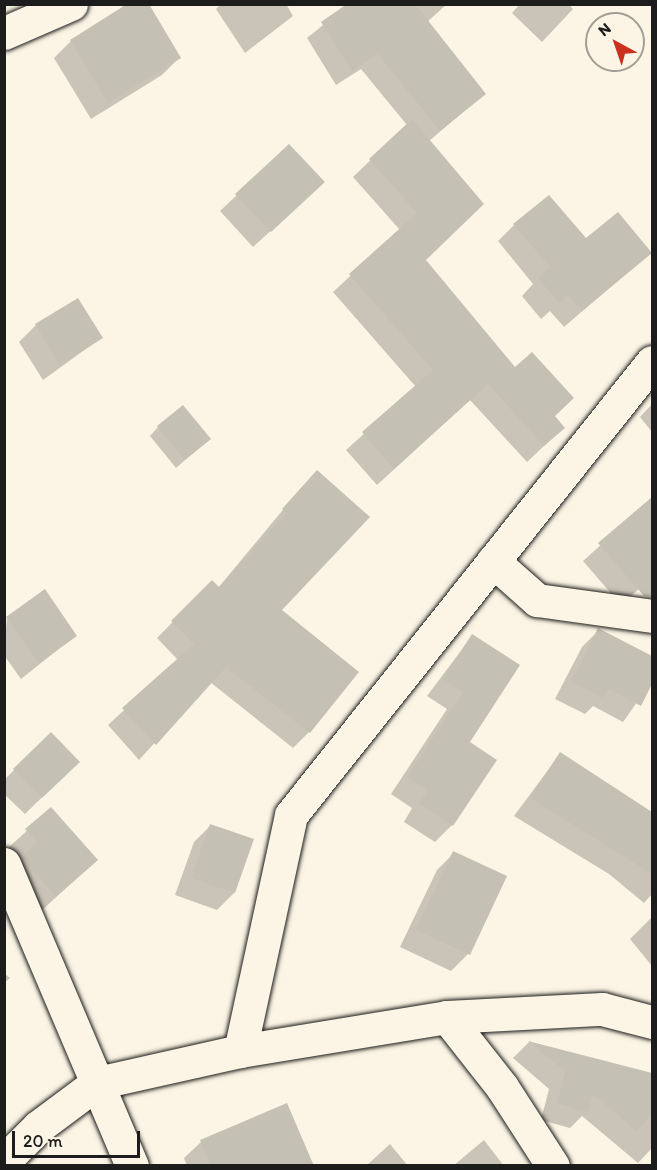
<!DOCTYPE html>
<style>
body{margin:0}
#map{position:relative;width:657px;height:1170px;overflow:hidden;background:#fcf5e5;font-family:Itim,sans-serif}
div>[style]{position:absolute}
.shadow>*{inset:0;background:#0003}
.building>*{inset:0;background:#c4c0b3}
.roads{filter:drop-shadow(0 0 2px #1c1c1c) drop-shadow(0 0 2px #1c1c1c)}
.minor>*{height:33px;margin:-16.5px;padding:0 16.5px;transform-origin:16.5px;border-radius:16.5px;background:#fcf5e5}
span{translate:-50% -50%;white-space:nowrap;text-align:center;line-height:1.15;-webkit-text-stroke:6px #fcf5e5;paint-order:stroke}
.frame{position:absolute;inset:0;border:6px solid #1c1c1c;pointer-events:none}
.north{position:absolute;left:585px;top:12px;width:60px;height:60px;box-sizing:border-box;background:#fcf5e5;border:2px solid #a29e95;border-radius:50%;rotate:320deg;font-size:16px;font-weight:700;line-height:24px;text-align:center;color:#1c1c1c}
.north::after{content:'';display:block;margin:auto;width:21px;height:27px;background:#c8321e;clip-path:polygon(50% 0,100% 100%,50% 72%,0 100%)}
.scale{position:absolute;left:12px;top:1131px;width:128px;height:27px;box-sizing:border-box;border:3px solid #1c1c1c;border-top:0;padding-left:8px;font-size:18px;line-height:21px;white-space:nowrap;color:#1c1c1c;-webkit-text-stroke:4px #fcf5e5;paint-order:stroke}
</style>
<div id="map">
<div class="shadow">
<div style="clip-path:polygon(221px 4px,286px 4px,293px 16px,245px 53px,216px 9px)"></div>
<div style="clip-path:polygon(349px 4px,447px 4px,427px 22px,484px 94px,429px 141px,424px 260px,563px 428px,527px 462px,470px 400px,377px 485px,346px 450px,416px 387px,333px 292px,400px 230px,353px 177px,407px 125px,361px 69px,336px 85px,307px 38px)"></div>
<div style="clip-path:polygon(520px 4px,568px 4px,573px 9px,542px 42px,512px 13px)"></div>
<div style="clip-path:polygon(71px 41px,179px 58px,162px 75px,91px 119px,54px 58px)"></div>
<div style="clip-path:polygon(237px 195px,306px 199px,253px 247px,220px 211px)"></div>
<div style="clip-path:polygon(514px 225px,586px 240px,650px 253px,564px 327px,550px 311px,541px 319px,522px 296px,533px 284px,498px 241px)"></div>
<div style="clip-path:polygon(36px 325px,101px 338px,43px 380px,19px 342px)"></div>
<div style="clip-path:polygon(652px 404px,652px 432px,640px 417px)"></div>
<div style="clip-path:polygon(158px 427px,209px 439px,176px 468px,150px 436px)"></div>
<div style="clip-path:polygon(301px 488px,279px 611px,309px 732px,293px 748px,210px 682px,139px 760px,108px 725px,178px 660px,157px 638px,212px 582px,218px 588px)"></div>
<div style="clip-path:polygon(652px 499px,652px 577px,621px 605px,583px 561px)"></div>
<div style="clip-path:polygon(7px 618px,75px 636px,21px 679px,4px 655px)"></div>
<div style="clip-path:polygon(599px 630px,652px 658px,652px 681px,623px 722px,593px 706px,585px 714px,555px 699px,582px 647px)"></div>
<div style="clip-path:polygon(472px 636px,468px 742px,452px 825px,435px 842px,404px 822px,412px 808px,391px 794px,447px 709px,427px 696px)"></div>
<div style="clip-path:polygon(51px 734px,78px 762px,25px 814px,4px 794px,4px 780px)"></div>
<div style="clip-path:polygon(560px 754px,652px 813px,652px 894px,644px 903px,609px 874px,514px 816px)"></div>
<div style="clip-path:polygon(51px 809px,96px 860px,39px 913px,7px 878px,21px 860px,9px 847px)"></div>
<div style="clip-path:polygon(211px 825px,252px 840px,234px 893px,217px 910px,175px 895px,194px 842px)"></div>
<div style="clip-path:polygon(454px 853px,468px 954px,451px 971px,400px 947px,437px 870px)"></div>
<div style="clip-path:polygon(652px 917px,652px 966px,630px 939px)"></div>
<div style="clip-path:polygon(4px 973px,10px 978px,4px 983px)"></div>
<div style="clip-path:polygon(529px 1042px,643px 1072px,652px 1080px,652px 1148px,638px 1163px,582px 1116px,570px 1128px,541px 1120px,549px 1089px,513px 1058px)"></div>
<div style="clip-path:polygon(484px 1140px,504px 1166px,453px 1166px)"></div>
<div style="clip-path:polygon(201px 1142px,297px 1166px,187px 1166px,184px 1158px)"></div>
<div style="clip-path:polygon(390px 1144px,408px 1166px,366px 1166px)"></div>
</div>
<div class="building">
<div style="clip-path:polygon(127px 4px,149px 4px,181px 58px,108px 103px,70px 40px)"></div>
<div style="clip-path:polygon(347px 4px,415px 4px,486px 94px,440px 131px,378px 54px,352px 71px,321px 22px)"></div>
<div style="clip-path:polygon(412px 119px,484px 204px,426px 260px,515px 367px,532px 352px,574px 398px,555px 416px,565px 428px,544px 446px,488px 384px,394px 469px,362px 432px,433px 370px,349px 274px,417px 213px,369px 159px)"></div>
<div style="clip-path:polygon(289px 144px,325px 182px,271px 232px,235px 194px)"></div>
<div style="clip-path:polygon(549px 195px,586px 238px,618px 212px,652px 253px,582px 311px,568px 295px,559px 303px,538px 278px,550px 267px,513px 224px)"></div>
<div style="clip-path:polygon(78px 298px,103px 338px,60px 365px,35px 324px)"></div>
<div style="clip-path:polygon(183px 405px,211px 439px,185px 460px,157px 426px)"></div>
<div style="clip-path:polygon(317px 470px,370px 517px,282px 610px,359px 672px,310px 733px,226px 667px,156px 745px,122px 708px,194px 644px,171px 621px,212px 580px,219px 587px,286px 513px,282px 509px)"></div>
<div style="clip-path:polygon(652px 497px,652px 597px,644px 596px,598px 543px)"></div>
<div style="clip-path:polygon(45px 589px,77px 636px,39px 663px,6px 617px)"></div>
<div style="clip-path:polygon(598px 628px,652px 656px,652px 684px,641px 706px,609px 689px,603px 698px,571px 682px)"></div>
<div style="clip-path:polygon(472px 634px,520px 665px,470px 742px,497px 760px,453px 826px,419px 804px,428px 790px,407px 777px,463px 692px,443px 679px)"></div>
<div style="clip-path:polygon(51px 732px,80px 762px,42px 798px,13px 769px)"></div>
<div style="clip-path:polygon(560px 752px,652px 812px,652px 874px,530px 798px)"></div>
<div style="clip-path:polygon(51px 807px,98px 860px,56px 897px,22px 857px,37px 842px,25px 829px)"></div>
<div style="clip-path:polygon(210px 824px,254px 839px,235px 893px,191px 878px)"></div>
<div style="clip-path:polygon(453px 851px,507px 876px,470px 955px,416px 930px)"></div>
<div style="clip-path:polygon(528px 1041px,652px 1073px,652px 1113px,637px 1131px,593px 1094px,588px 1112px,557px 1103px,565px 1071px)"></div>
<div style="clip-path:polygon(287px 1103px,314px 1166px,211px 1166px,200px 1140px)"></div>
</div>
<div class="roads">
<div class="minor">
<div style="left:4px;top:33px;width:73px;rotate:-23.4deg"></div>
<div style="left:493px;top:561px;width:59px;rotate:41.6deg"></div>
<div style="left:537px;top:600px;width:116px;rotate:7.9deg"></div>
<div style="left:4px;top:864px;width:238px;rotate:67deg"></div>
<div style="left:97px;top:1083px;width:147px;rotate:-12.6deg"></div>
<div style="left:240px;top:1051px;width:210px;rotate:-9.3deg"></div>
<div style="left:447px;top:1017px;width:155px;rotate:-3deg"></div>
<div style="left:602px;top:1009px;width:52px;rotate:14.6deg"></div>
<div style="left:447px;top:1017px;width:89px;rotate:51.8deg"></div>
<div style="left:502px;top:1087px;width:94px;rotate:57.2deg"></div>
<div style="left:240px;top:1051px;width:241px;rotate:-77.8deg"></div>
<div style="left:291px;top:815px;width:579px;rotate:-51.45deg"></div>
<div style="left:4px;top:1161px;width:48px;rotate:-45deg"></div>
<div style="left:38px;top:1127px;width:74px;rotate:-36.7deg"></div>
<div style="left:97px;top:1083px;width:90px;rotate:67.1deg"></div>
</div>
</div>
<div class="frame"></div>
<div class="north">N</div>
<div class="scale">20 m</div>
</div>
